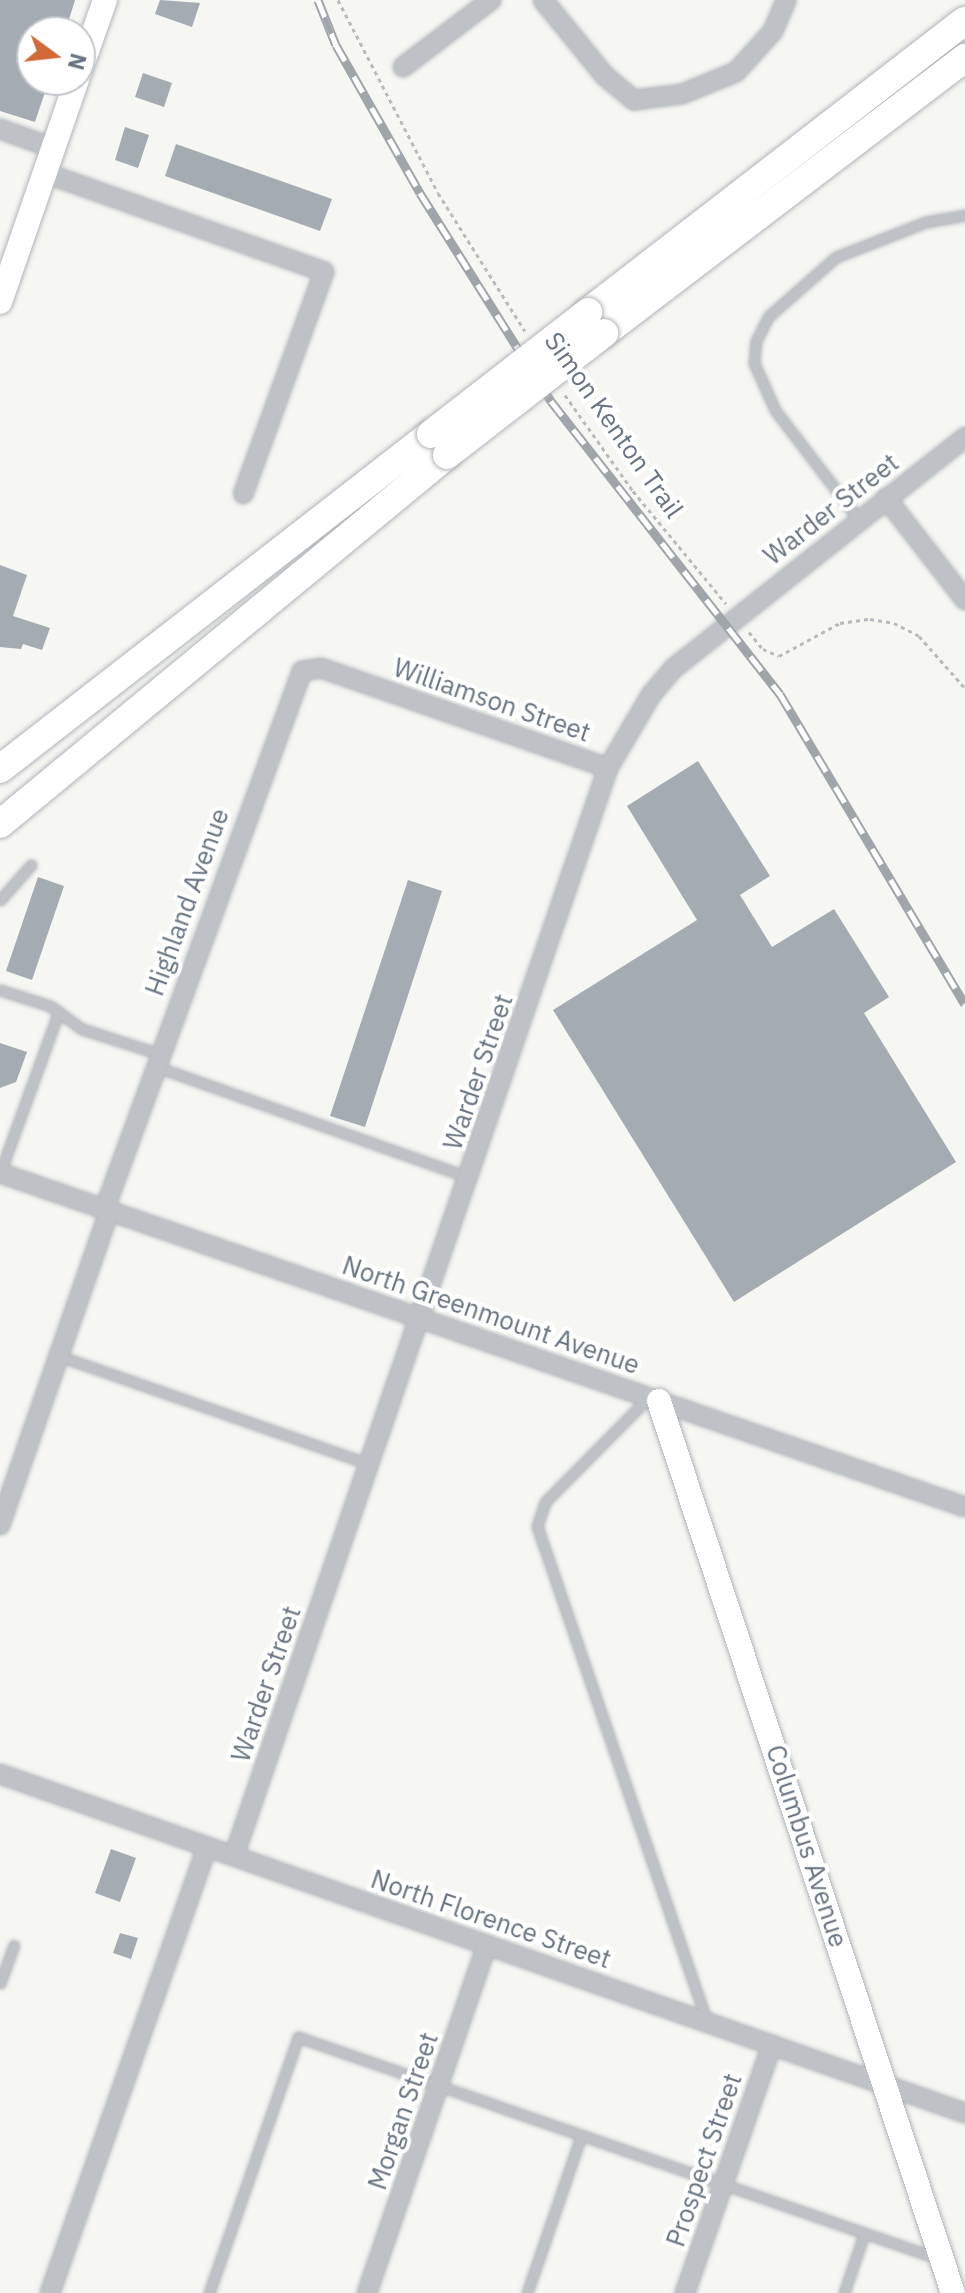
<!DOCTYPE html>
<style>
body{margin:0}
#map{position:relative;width:965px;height:2293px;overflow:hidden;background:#f6f6f3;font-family:"IBM Plex Sans",sans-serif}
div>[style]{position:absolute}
.building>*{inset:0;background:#a4abb1}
.path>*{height:3px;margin-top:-1.5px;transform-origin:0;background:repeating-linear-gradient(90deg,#b8babd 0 4px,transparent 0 8px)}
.roads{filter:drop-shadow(0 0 2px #b0b5b9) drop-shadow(0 0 2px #b0b5b9)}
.lane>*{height:9px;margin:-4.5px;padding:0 4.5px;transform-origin:4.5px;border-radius:4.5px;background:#bec1c5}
.street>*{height:18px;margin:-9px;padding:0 9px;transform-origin:9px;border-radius:9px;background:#bec1c5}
.secondary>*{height:24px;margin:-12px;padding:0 12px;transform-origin:12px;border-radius:12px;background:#fff}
.primary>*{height:28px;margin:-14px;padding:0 14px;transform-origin:14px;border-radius:14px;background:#fff}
.rail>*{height:9px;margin-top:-4.5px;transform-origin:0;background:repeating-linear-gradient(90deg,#fff 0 18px,#a0a5aa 0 36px);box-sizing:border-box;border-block:2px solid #a0a5aa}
.bridges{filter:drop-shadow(0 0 2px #b2b5b9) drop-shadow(0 0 2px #b2b5b9)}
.primary-bridge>*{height:28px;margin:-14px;padding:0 14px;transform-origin:14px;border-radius:14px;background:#fff}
span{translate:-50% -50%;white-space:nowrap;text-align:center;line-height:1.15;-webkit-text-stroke:8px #fff;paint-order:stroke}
.street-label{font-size:26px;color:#687481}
.north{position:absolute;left:16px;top:16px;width:80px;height:80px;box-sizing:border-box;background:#fff;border:2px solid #c3c7cd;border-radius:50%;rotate:105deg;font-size:22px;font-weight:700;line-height:32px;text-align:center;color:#687481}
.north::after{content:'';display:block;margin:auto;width:28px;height:36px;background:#d16a38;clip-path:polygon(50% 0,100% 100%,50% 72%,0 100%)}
</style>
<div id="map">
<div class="building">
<div style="clip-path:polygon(0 0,75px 0,65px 32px,32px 32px,32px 80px,49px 80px,35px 122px,0 111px)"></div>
<div style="clip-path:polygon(160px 0,200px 3px,192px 27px,155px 14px)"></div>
<div style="clip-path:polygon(143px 73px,172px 83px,164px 107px,135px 97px)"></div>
<div style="clip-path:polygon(125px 127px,149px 135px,138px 168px,115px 160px)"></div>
<div style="clip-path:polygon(176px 144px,332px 199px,320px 231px,165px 176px)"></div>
<div style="clip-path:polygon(0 565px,27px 575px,13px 616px,50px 628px,42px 650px,23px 644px,21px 649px,0 647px)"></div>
<div style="clip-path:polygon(698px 761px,770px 876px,740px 895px,772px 947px,834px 909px,889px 997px,864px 1013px,956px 1162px,734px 1302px,553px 1010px,697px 920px,627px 806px)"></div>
<div style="clip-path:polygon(38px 877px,64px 886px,32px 980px,6px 971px)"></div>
<div style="clip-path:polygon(408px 880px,442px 891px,365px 1127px,330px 1116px)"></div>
<div style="clip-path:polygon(0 1043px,27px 1052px,16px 1082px,0 1088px)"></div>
<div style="clip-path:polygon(111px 1849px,136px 1858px,120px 1902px,95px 1893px)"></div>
<div style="clip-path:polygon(120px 1933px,138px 1938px,131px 1959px,113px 1953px)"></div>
</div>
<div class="path">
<div style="left:338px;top:0;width:217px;rotate:62.6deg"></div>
<div style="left:438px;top:193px;width:163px;rotate:57.8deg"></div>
<div style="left:565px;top:395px;width:118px;rotate:54.7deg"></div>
<div style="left:633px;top:491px;width:146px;rotate:50.5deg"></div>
<div style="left:749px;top:632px;width:22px;rotate:51deg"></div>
<div style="left:763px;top:649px;width:17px;rotate:24deg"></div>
<div style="left:779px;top:656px;width:69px;rotate:-28.4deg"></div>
<div style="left:840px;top:623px;width:30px;rotate:-8deg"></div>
<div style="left:870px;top:619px;width:24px;rotate:9deg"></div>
<div style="left:894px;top:623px;width:28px;rotate:27deg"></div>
<div style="left:919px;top:636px;width:69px;rotate:48.5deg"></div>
</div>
<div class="roads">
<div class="lane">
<div style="left:859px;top:520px;width:138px;rotate:-127.4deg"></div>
<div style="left:775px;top:410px;width:51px;rotate:-114.1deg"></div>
<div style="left:754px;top:363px;width:22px;rotate:-85deg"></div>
<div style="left:756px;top:341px;width:28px;rotate:-63deg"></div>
<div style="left:769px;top:316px;width:89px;rotate:-41.4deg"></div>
<div style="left:836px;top:257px;width:97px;rotate:-21.3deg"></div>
<div style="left:926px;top:222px;width:40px;rotate:-10deg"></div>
<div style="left:0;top:900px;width:47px;rotate:-48.5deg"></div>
<div style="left:0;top:990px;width:52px;rotate:17.7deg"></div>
<div style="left:50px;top:1006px;width:39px;rotate:36deg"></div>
<div style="left:82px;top:1029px;width:82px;rotate:17.8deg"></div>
<div style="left:157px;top:1067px;width:332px;rotate:19.5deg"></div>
<div style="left:0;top:1173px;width:172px;rotate:-70deg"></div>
<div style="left:59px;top:1356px;width:329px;rotate:19.2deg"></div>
<div style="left:649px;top:1397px;width:148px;rotate:134.7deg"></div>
<div style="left:545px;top:1502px;width:25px;rotate:108deg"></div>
<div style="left:537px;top:1526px;width:524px;rotate:71.08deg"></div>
<div style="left:0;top:1983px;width:40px;rotate:-69.8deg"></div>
<div style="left:209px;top:2293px;width:271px;rotate:-70.8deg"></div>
<div style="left:298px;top:2037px;width:678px;rotate:19.1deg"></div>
<div style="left:527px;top:2293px;width:166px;rotate:-71deg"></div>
<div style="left:844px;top:2293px;width:62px;rotate:-71.3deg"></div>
</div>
<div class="street">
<div style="left:543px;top:0;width:98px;rotate:50.8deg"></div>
<div style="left:605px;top:76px;width:38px;rotate:40deg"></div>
<div style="left:634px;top:100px;width:48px;rotate:-7.1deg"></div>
<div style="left:682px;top:94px;width:58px;rotate:-22.2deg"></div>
<div style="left:736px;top:72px;width:55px;rotate:-47.9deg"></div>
<div style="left:773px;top:31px;width:34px;rotate:-67deg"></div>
<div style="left:403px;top:67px;width:111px;rotate:-37.3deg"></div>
<div style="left:0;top:129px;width:56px;rotate:19.7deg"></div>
<div style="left:45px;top:173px;width:296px;rotate:19.5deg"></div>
<div style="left:324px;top:272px;width:236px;rotate:110deg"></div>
<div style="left:886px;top:498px;width:129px;rotate:52.2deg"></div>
<div style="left:0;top:1173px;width:1021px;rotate:19.09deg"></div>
<div style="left:105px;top:1208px;width:572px;rotate:-69.85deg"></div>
<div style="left:302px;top:671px;width:19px;rotate:-9deg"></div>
<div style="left:321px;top:668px;width:304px;rotate:19.2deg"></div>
<div style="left:0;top:1525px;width:334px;rotate:-70.8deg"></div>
<div style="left:0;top:1774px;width:1023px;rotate:19.36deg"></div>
<div style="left:234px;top:1856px;width:1150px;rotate:-71.03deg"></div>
<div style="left:608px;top:768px;width:85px;rotate:-59.5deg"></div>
<div style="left:651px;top:695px;width:35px;rotate:-50deg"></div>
<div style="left:674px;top:668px;width:372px;rotate:-38.4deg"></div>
<div style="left:50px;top:2293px;width:473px;rotate:-70.6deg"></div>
<div style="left:367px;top:2293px;width:368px;rotate:-71deg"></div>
<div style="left:685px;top:2293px;width:263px;rotate:-70.7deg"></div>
</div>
<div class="secondary">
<div style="left:80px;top:71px;width:75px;rotate:-70.6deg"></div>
<div style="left:0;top:302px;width:235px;rotate:-70.9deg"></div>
<div style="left:659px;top:1401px;width:939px;rotate:71.76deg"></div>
</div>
<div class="primary">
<div style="left:588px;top:312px;width:476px;rotate:-37.7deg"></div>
<div style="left:604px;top:333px;width:454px;rotate:-37.3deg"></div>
<div style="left:0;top:769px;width:546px;rotate:-37.86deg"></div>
<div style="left:0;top:824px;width:580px;rotate:-39.54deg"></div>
</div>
</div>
<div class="rail">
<div style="left:318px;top:0;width:48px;rotate:68.2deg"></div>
<div style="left:336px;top:45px;width:170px;rotate:60.4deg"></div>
<div style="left:420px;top:193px;width:246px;rotate:57.8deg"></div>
<div style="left:551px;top:401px;width:372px;rotate:52deg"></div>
<div style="left:780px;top:694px;width:361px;rotate:59.2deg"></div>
</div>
<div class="bridges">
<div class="primary-bridge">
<div style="left:431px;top:434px;width:199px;rotate:-37.8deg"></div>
<div style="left:447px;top:455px;width:199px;rotate:-37.8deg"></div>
</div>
</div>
<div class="street-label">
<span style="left:614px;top:425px;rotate:55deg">Simon Kenton Trail</span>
<span style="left:831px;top:509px;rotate:-38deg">Warder Street</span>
<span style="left:492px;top:700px;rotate:19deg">Williamson Street</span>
<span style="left:187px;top:902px;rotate:-70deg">Highland Avenue</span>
<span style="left:478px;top:1072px;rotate:-71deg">Warder Street</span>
<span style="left:491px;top:1315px;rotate:19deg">North Greenmount Avenue</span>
<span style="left:266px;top:1684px;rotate:-71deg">Warder Street</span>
<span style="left:807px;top:1846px;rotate:72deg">Columbus Avenue</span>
<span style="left:491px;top:1919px;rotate:19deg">North Florence Street</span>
<span style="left:403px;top:2111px;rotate:-71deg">Morgan Street</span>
<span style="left:704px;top:2160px;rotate:-71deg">Prospect Street</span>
</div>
<div class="north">N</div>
</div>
